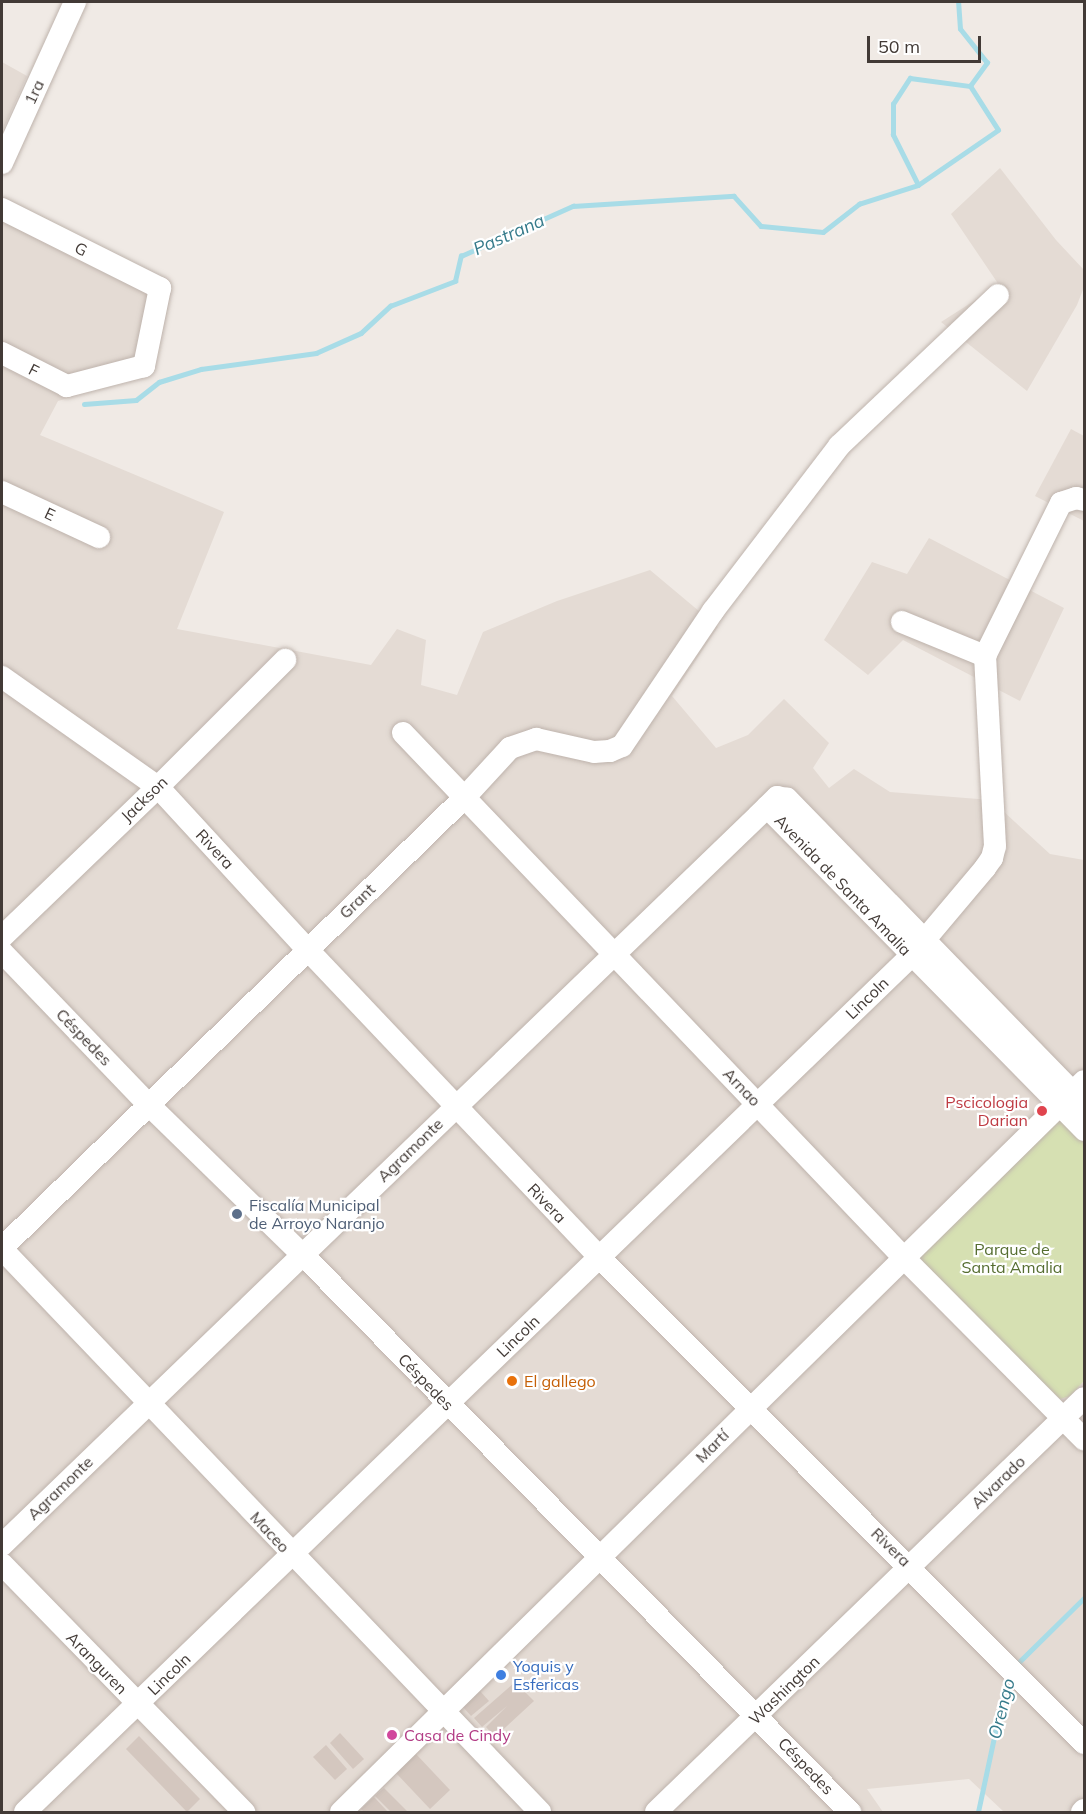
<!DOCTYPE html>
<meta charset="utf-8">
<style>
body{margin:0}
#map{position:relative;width:1086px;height:1814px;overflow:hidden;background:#f0eae5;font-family:Mulish,sans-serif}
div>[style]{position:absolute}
.residential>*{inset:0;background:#e4dbd4}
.green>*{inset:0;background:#d6e0b2}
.stream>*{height:4.5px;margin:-2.25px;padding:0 2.25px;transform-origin:2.25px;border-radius:2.25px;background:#a8dce7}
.building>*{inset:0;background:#d4c7bf}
.roads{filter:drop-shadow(0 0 2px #beb3ac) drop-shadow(0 0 2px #beb3ac)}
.minor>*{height:22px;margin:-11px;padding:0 11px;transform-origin:11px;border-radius:11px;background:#fff}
.dots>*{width:16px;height:16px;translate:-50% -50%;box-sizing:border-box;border:3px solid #fff;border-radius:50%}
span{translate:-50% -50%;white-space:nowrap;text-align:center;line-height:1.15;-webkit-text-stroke:4.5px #fff;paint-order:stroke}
.street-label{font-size:16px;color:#423a36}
.health-label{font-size:16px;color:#be3a42}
.right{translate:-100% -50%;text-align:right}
.service-label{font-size:16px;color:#4e5e75}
.left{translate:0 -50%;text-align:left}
.park-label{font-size:16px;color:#556d30}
.food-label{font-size:16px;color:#c56008}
.shop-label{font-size:16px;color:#366cbe}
.hotel-label{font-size:16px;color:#b23c85}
.water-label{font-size:18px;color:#367b8b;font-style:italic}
.frame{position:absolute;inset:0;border:3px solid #423a36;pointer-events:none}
.scale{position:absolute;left:867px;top:36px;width:114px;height:27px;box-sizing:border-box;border:3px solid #423a36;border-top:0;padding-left:8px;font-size:18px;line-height:21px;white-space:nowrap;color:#423a36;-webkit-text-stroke:4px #fff;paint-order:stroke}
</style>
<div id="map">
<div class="residential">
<div style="clip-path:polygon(2px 62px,27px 76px,2px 132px)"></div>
<div style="clip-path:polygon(1000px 168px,1056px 240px,1084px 270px,1084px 287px,1077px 305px,1027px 391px,941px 322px,999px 285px,951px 214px)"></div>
<div style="clip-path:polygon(2px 200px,172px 289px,154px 371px,58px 401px,40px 435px,224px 512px,177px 629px,371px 665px,397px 629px,426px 640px,421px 685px,457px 695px,483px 632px,557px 601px,650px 570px,718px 627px,672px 696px,716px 748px,748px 735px,784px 699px,829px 743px,813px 768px,829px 788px,854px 769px,890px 792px,991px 800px,1050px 854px,1084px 860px,1084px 1143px,1066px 1124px,1069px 1396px,1084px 1381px,1084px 1812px,1004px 1812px,969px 1779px,867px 1789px,883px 1812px,2px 1812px)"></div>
<div style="clip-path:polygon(1071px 429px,1084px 436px,1084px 521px,1035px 496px)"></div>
<div style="clip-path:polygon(929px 538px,1064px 608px,1020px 701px,903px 640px,868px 675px,824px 640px,872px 562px,907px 574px)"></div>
</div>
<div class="green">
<div style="clip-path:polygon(1058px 1120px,1066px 1124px,1084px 1143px,1084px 1381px,1070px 1396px,1060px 1399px,917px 1260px)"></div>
</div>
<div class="stream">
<div style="left:918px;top:185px;width:56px;rotate:-116.6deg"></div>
<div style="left:893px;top:135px;width:31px;rotate:-90deg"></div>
<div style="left:893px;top:104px;width:31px;rotate:-57deg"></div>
<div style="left:910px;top:78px;width:61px;rotate:7.6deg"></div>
<div style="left:970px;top:86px;width:29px;rotate:-54deg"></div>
<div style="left:987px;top:63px;width:43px;rotate:-128.5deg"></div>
<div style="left:960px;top:29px;width:27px;rotate:-94deg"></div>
<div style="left:84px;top:404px;width:52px;rotate:-4.4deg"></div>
<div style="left:136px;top:400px;width:29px;rotate:-38deg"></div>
<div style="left:159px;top:382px;width:44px;rotate:-17.2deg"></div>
<div style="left:201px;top:369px;width:116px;rotate:-7.9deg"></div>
<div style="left:316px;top:353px;width:49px;rotate:-24deg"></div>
<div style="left:361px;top:333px;width:40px;rotate:-43deg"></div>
<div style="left:390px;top:306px;width:70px;rotate:-21deg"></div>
<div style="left:455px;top:281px;width:26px;rotate:-77deg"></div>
<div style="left:461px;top:256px;width:123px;rotate:-24.1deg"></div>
<div style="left:573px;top:206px;width:161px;rotate:-3.6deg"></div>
<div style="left:734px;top:196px;width:40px;rotate:48deg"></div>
<div style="left:761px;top:226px;width:62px;rotate:5.5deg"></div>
<div style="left:823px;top:232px;width:46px;rotate:-37.9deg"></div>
<div style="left:859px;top:204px;width:62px;rotate:-17.9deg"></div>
<div style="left:918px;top:185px;width:97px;rotate:-34.5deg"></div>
<div style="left:998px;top:130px;width:52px;rotate:-122.5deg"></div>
<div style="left:1015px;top:1666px;width:97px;rotate:-44.6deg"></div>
<div style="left:978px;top:1812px;width:138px;rotate:-77.9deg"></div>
</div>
<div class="building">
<div style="clip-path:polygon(515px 1682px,534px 1701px,495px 1737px,486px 1727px,507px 1706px,482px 1727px,474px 1718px)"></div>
<div style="clip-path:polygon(480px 1691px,489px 1701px,471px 1716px,462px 1706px)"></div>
<div style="clip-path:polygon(340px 1733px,364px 1759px,353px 1769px,330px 1743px)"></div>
<div style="clip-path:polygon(139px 1736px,200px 1799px,187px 1812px,126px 1749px)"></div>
<div style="clip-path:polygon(326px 1745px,347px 1769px,335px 1780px,313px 1757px)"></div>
<div style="clip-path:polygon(416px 1754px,450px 1790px,430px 1809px,396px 1773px)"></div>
<div style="clip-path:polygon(384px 1788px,408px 1812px,391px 1812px,375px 1796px)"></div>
<div style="clip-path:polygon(374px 1797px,388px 1812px,364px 1812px,361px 1809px)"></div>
</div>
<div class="roads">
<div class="minor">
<div style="left:2px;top:163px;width:177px;rotate:-65.6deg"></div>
<div style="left:2px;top:209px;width:177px;rotate:26.6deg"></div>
<div style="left:160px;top:288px;width:80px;rotate:101.6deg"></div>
<div style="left:144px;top:366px;width:80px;rotate:165.4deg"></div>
<div style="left:67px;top:386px;width:73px;rotate:-153.1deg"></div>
<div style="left:2px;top:492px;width:107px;rotate:24.9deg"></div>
<div style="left:902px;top:622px;width:90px;rotate:22.3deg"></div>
<div style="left:2px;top:677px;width:191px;rotate:35.2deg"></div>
<div style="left:158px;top:787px;width:220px;rotate:47.4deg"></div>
<div style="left:307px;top:949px;width:426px;rotate:46.5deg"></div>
<div style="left:600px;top:1258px;width:685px;rotate:45.06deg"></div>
<div style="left:403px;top:733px;width:724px;rotate:46.34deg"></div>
<div style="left:903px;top:1257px;width:257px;rotate:45.2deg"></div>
<div style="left:2px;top:937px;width:216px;rotate:-43.9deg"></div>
<div style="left:158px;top:787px;width:180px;rotate:-45deg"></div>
<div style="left:2px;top:952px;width:211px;rotate:46.2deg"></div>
<div style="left:148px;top:1104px;width:216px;rotate:44.3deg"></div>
<div style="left:303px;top:1255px;width:781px;rotate:45.52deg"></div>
<div style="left:1084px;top:1104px;width:426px;rotate:-134.2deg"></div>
<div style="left:787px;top:799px;width:10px;rotate:-169deg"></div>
<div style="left:777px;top:797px;width:14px;rotate:135deg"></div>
<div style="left:767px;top:807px;width:453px;rotate:45.5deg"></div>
<div style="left:2px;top:1248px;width:645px;rotate:-44.25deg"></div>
<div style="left:464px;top:798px;width:68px;rotate:-47.4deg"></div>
<div style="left:510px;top:748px;width:28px;rotate:-19deg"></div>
<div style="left:536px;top:739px;width:59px;rotate:12.6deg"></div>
<div style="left:594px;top:752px;width:16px;rotate:-4deg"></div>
<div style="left:610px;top:751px;width:13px;rotate:-23deg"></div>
<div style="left:622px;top:746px;width:163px;rotate:-56deg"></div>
<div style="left:713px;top:611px;width:208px;rotate:-52.6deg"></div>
<div style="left:839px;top:446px;width:219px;rotate:-43.5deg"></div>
<div style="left:2px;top:1249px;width:779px;rotate:46.3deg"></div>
<div style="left:2px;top:1545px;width:1063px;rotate:-43.97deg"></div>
<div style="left:2px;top:1564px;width:347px;rotate:45.7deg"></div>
<div style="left:25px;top:1812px;width:1232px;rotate:-44.01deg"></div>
<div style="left:911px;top:956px;width:115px;rotate:-49.9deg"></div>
<div style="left:985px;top:868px;width:12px;rotate:-55deg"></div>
<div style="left:992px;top:858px;width:12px;rotate:-76deg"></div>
<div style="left:995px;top:846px;width:190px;rotate:-93deg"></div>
<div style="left:985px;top:656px;width:171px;rotate:-63.6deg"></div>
<div style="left:1061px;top:503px;width:16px;rotate:-18deg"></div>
<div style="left:1076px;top:498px;width:8px;rotate:14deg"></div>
<div style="left:341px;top:1812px;width:1042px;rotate:-44.53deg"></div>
<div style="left:656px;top:1812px;width:595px;rotate:-44.05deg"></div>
<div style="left:1082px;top:1812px;width:3px;rotate:-45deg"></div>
</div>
</div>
<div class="dots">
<div style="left:1042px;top:1111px;background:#e0444e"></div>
<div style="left:237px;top:1214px;background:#5c6f8a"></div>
<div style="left:512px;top:1381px;background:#e8710a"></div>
<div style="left:501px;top:1675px;background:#3f7fe0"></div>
<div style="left:392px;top:1735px;background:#d1479c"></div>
</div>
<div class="street-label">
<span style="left:34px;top:92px;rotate:-65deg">1ra</span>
<span style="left:81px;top:249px;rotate:27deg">G</span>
<span style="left:34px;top:370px;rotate:27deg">F</span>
<span style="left:50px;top:514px;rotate:25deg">E</span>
<span style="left:144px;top:799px;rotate:-44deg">Jackson</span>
<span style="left:215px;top:849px;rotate:47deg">Rivera</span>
<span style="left:843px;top:885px;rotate:46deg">Avenida de Santa Amalia</span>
<span style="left:357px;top:901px;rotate:-44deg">Grant</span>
<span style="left:867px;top:998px;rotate:-44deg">Lincoln</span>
<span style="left:84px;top:1037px;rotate:46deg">Céspedes</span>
<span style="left:742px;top:1087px;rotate:46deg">Arnao</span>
<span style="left:410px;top:1150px;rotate:-44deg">Agramonte</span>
<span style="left:547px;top:1203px;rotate:46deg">Rivera</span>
<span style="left:518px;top:1336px;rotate:-44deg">Lincoln</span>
<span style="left:426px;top:1382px;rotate:46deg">Céspedes</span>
<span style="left:712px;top:1446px;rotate:-45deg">Martí</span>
<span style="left:998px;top:1482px;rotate:-44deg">Alvarado</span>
<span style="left:60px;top:1488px;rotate:-44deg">Agramonte</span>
<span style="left:270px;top:1532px;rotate:47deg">Maceo</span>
<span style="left:891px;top:1547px;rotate:44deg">Rivera</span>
<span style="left:97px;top:1663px;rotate:46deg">Aranguren</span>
<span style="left:169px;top:1674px;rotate:-44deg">Lincoln</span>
<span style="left:784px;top:1690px;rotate:-44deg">Washington</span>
<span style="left:806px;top:1766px;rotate:46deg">Céspedes</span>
</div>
<div class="health-label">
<span class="right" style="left:1028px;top:1111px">Pscicologia<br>Darian</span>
</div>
<div class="service-label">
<span class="left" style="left:249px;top:1214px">Fiscalía Municipal<br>de Arroyo Naranjo</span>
</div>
<div class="park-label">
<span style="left:1012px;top:1258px">Parque de<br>Santa Amalia</span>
</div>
<div class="food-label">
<span class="left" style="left:524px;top:1381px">El gallego</span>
</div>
<div class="shop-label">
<span class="left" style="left:513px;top:1675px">Yoquis y<br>Esfericas</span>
</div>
<div class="hotel-label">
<span class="left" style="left:404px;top:1735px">Casa de Cindy</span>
</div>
<div class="water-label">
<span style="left:509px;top:235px;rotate:-24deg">Pastrana</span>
<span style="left:1002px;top:1709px;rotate:-76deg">Orengo</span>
</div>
<div class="frame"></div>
<div class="scale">50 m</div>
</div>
